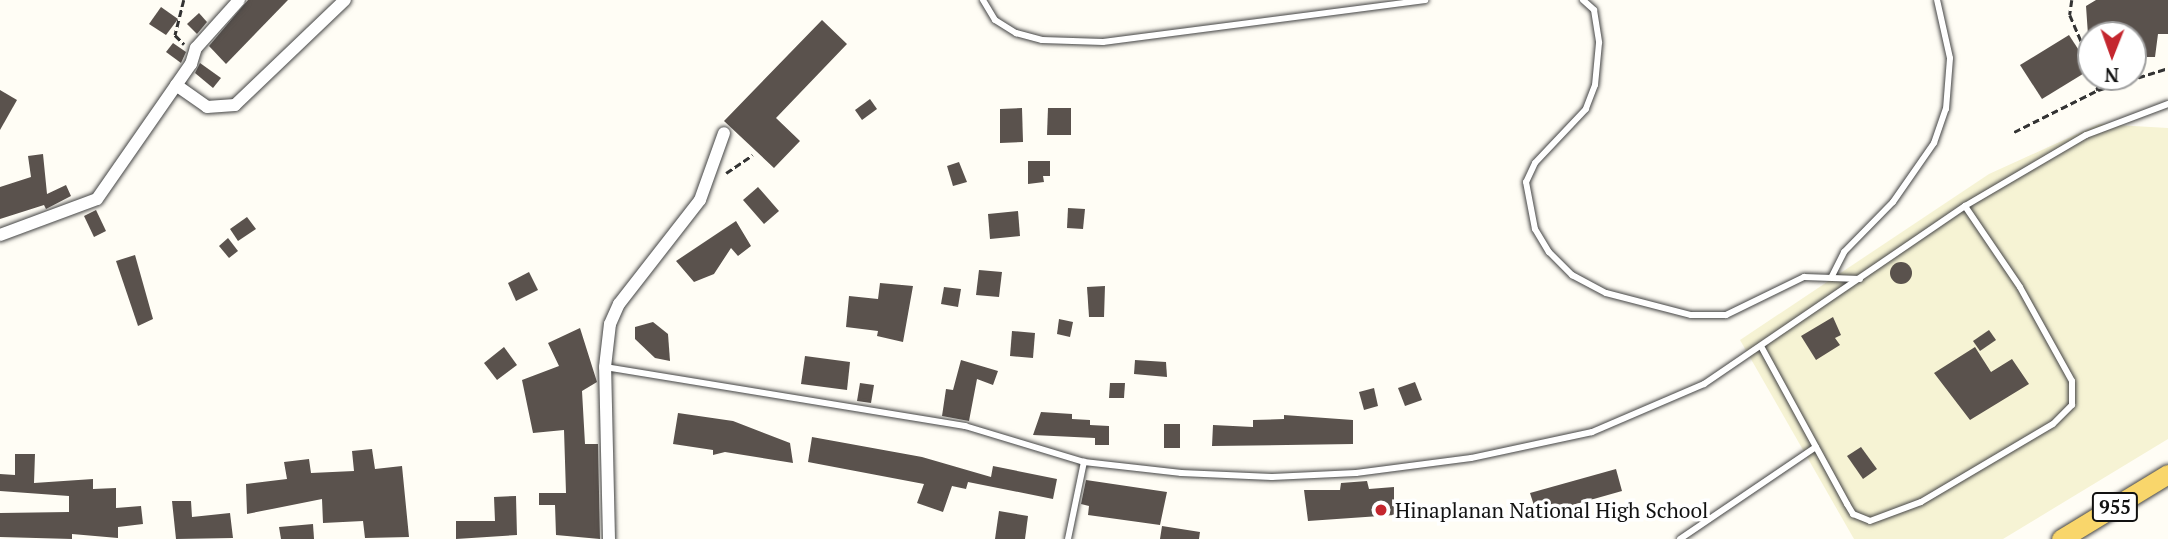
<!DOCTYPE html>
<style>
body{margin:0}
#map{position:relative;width:2168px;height:539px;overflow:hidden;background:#fffdf5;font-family:"PT Serif",serif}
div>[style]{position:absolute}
.farmland>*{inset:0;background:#f6f3d4}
.building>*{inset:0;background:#5a524d}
.round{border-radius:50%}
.path>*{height:2.5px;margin-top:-1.25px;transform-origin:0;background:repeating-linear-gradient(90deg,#333 0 7px,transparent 0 10.5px)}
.roads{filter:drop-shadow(0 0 2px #444) drop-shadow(0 0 2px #444)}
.lane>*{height:6px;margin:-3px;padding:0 3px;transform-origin:3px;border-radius:3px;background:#fff}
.street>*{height:12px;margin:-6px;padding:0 6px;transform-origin:6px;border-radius:6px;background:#fff}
.primary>*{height:19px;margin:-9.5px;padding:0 9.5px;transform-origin:9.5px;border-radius:9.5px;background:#f9d66b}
.dots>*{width:19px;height:19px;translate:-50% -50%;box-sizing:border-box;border:4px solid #fff;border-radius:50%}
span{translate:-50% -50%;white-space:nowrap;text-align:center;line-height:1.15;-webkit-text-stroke:7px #fff;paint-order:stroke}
.shield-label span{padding:2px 5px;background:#fff;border:2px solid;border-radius:5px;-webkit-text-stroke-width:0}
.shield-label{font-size:19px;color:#111;font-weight:700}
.poi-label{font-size:21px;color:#111}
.left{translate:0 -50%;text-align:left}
.north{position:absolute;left:2077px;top:21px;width:70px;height:70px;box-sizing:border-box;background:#fff;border:2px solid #a0a0a0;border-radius:50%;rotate:181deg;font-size:19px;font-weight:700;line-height:28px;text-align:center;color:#111}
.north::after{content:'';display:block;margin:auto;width:24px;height:32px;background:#c4262e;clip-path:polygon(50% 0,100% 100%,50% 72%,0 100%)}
</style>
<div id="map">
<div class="farmland">
<div style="clip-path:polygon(2099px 124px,2168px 128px,2168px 439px,2003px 539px,1854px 539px,1740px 340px,1989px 174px)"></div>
</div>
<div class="building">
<div style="clip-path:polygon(288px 0,226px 64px,209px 46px,248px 0)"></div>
<div style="clip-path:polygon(2096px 0,2168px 0,2168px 34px,2158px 34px,2155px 57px,2133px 57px,2133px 35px,2088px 35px,2086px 6px)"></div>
<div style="clip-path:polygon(161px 7px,178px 19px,166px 35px,149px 24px)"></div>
<div style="clip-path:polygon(199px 13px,207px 22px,197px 34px,187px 24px)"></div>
<div style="clip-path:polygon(822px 20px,847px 44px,776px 118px,800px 141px,774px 168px,724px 121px)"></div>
<div style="clip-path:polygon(2069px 35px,2091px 69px,2042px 99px,2020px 65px)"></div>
<div style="clip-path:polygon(173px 43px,186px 52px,181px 63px,166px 52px)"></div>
<div style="clip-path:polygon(200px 63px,221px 78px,213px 88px,195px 73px)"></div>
<div style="clip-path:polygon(0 90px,17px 100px,0 130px)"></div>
<div style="clip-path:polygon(870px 99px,877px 109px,862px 120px,855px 110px)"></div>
<div style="clip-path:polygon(1022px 108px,1023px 142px,1000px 143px,1000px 109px)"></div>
<div style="clip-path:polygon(1048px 108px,1071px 108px,1071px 135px,1047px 135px)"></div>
<div style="clip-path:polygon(43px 154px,47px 194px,66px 185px,71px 196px,46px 209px,44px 205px,0 219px,0 187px,31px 177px,28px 156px)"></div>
<div style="clip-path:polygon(1028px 161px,1050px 161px,1050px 176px,1043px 176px,1044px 182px,1028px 184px)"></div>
<div style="clip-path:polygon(959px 162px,967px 182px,953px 186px,947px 166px)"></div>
<div style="clip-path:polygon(758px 187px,779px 211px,764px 224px,743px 200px)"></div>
<div style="clip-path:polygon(1068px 208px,1085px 209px,1083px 229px,1067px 228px)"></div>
<div style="clip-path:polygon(96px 210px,106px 231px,94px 237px,84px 216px)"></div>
<div style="clip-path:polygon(1018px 211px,1020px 236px,990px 239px,988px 214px)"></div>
<div style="clip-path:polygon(247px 217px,256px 229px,238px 241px,230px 229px)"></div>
<div style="clip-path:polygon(736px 221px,751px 246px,738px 256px,731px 248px,714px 274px,694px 282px,676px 261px)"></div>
<div style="clip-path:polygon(228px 238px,238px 251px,229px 258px,219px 246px)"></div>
<div style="clip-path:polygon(135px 255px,153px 319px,138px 326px,116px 261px)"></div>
<div class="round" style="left:1890px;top:262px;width:22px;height:22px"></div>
<div style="clip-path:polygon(979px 270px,1002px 272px,999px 297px,976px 295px)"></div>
<div style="clip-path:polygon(529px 272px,538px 290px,516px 301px,508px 283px)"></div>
<div style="clip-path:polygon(880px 283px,913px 286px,903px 342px,877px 336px,878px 331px,846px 327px,849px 296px,878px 299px)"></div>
<div style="clip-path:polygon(1105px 286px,1104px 317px,1089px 317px,1087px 287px)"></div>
<div style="clip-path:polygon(944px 287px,961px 289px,958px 307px,941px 304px)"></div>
<div style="clip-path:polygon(1833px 317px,1841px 335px,1835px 338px,1840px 345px,1816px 360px,1801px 336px)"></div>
<div style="clip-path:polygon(1059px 319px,1073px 322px,1070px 337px,1057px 334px)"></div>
<div style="clip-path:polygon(653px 322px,668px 334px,670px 361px,655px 358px,635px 339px,635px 327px)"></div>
<div style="clip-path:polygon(580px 328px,597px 382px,582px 391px,585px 444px,598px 444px,600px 539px,556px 535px,555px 505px,539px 505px,539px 493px,566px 493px,564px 430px,533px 433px,522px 380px,559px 366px,548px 343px)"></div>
<div style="clip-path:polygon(1989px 330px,1996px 340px,1980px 351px,1973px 341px)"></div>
<div style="clip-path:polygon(1012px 331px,1035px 333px,1033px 358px,1010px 356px)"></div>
<div style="clip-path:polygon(504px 347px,517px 365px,497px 380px,484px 363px)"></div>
<div style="clip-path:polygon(1975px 347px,1991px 372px,2012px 359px,2029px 384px,1970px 420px,1934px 373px)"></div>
<div style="clip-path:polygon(805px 356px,850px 362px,847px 390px,801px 384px)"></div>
<div style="clip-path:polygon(961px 360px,998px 371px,993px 385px,977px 379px,969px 421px,942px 416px,946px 389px,953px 390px)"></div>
<div style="clip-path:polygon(1135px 360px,1166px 362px,1167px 377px,1134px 374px)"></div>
<div style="clip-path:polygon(1415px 382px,1422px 400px,1405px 406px,1398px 388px)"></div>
<div style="clip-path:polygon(860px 383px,874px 385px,871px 403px,857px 401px)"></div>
<div style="clip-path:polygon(1110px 383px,1125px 383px,1124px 398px,1109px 398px)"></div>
<div style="clip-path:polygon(1374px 388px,1378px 406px,1364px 410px,1359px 392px)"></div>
<div style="clip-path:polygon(1041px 412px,1072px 414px,1072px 419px,1090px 420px,1090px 425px,1109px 426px,1109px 445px,1095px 445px,1095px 438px,1033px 435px)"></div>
<div style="clip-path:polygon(678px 413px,733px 421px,790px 443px,793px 463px,725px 452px,713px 455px,713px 450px,673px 444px)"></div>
<div style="clip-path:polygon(1284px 415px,1353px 420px,1353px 444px,1212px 446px,1213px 425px,1253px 427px,1253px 420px,1284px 419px)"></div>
<div style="clip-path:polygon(1164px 424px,1180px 424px,1180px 448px,1164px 448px)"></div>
<div style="clip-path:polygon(812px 437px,922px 457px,991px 477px,993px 466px,1057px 479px,1053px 499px,968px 482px,966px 489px,952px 486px,943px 512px,917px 503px,924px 484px,808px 462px)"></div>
<div style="clip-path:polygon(1861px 447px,1877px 469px,1863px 479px,1847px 456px)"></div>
<div style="clip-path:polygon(372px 449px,375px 469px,402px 466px,409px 537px,365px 538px,363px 521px,323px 523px,322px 499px,247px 514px,246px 484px,287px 479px,284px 462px,309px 459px,311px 473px,354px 471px,352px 451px)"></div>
<div style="clip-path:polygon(15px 454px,35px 454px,34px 483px,93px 479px,93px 489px,116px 488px,116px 508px,141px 506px,143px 524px,118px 527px,118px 538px,72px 534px,72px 539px,0 537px,0 513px,69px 512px,69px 496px,0 491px,0 474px,15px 475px)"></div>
<div style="clip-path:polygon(1616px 469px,1622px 491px,1537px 515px,1530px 493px)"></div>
<div style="clip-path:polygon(1086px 480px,1167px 492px,1160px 525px,1088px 515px,1089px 506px,1081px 504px)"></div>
<div style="clip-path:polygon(1367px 481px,1369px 489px,1394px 487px,1394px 515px,1308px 521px,1304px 490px,1340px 490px,1341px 483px)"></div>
<div style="clip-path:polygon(516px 496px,517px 535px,456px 539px,456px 521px,495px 521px,494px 497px)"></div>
<div style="clip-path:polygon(172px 501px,191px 501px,192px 517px,230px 513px,233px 538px,176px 539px)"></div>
<div style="clip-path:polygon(999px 511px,1028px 516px,1025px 539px,995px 539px)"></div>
<div style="clip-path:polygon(313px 524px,314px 539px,281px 539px,279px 527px)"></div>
<div style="clip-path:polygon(1162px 526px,1200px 532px,1199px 539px,1160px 539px)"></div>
</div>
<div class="path">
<div style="left:184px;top:0;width:36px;rotate:104deg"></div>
<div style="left:175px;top:35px;width:13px;rotate:45deg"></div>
<div style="left:2072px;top:0;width:15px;rotate:98deg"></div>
<div style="left:2070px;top:15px;width:53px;rotate:66.8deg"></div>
<div style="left:2094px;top:77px;width:14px;rotate:73deg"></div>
<div style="left:2014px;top:132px;width:94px;rotate:-26.6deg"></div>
<div style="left:2098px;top:90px;width:73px;rotate:-17.4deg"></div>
<div style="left:726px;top:173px;width:32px;rotate:-34deg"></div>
</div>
<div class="roads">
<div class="lane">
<div style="left:983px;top:0;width:23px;rotate:59deg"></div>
<div style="left:995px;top:20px;width:25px;rotate:32deg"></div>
<div style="left:1016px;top:33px;width:27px;rotate:15deg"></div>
<div style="left:1042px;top:40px;width:61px;rotate:1.9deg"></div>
<div style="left:1103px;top:42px;width:325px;rotate:-7.4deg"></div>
<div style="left:1583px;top:0;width:15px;rotate:42deg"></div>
<div style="left:1594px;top:10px;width:33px;rotate:81deg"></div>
<div style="left:1599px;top:43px;width:42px;rotate:95.4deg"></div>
<div style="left:1595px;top:85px;width:26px;rotate:111deg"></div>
<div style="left:1586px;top:109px;width:74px;rotate:133.4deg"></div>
<div style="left:1535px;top:163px;width:21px;rotate:115deg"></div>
<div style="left:1526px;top:182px;width:48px;rotate:79.2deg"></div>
<div style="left:1535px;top:229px;width:27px;rotate:59deg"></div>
<div style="left:1549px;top:252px;width:33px;rotate:45deg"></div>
<div style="left:1572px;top:275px;width:38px;rotate:28deg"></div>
<div style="left:1606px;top:293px;width:88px;rotate:14.5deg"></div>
<div style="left:1691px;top:315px;width:35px"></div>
<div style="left:1726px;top:315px;width:87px;rotate:-26deg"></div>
<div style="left:1804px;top:277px;width:56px;rotate:2deg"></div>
<div style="left:1832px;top:276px;width:27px;rotate:-63deg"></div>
<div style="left:1844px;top:252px;width:70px;rotate:-45.6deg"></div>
<div style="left:1893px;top:202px;width:72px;rotate:-55.2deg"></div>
<div style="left:1934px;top:143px;width:36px;rotate:-71deg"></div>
<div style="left:1946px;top:109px;width:51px;rotate:-85.5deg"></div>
<div style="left:1950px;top:58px;width:59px;rotate:-102.6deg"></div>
<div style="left:1762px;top:348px;width:178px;rotate:61.4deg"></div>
<div style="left:1847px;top:504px;width:12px;rotate:59deg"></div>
<div style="left:1853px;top:514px;width:18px;rotate:22deg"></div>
<div style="left:1870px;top:521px;width:54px;rotate:-20.4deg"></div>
<div style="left:1921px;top:502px;width:153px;rotate:-30.6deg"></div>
<div style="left:2053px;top:424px;width:27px;rotate:-45deg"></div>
<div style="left:2072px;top:405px;width:24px;rotate:-90deg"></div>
<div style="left:2072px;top:381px;width:107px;rotate:-119deg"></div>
<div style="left:2020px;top:287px;width:98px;rotate:-124.2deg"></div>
<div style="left:605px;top:367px;width:365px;rotate:9.3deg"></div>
<div style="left:965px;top:426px;width:124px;rotate:16.8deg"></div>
<div style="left:1084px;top:462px;width:98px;rotate:6.5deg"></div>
<div style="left:1181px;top:473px;width:91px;rotate:2.5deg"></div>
<div style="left:1272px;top:477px;width:84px;rotate:-2.7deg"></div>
<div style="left:1356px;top:473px;width:116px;rotate:-7.4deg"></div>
<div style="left:1471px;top:458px;width:124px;rotate:-12.1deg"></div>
<div style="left:1592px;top:432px;width:122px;rotate:-23.2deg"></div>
<div style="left:1704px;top:384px;width:316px;rotate:-34.3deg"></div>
<div style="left:1965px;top:206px;width:140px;rotate:-30.4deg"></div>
<div style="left:2086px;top:135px;width:88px;rotate:-20.7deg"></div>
<div style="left:1068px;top:539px;width:79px;rotate:-78.3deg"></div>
<div style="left:1680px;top:539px;width:164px;rotate:-34.1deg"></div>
</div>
<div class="street">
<div style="left:176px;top:85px;width:38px;rotate:35deg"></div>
<div style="left:207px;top:107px;width:28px;rotate:-4deg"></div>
<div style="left:235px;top:105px;width:152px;rotate:-43.7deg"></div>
<div style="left:0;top:235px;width:103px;rotate:-20.4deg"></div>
<div style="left:97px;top:199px;width:165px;rotate:-55.2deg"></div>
<div style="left:191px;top:64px;width:17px;rotate:-73deg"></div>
<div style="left:196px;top:48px;width:64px;rotate:-48.1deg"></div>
<div style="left:609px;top:539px;width:172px;rotate:-91.3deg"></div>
<div style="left:605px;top:367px;width:43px;rotate:-83.4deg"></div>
<div style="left:610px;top:324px;width:22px;rotate:-66deg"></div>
<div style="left:619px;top:304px;width:132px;rotate:-52.1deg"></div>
<div style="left:700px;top:200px;width:71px;rotate:-70.3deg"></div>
</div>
<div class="primary">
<div style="left:2061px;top:539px;width:125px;rotate:-31.3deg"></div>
</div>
</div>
<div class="dots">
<div style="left:1381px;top:510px;background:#c4262e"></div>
</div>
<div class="shield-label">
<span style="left:2115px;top:507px">955</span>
</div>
<div class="poi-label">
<span class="left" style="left:1395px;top:510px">Hinaplanan National High School</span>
</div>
<div class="north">N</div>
</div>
